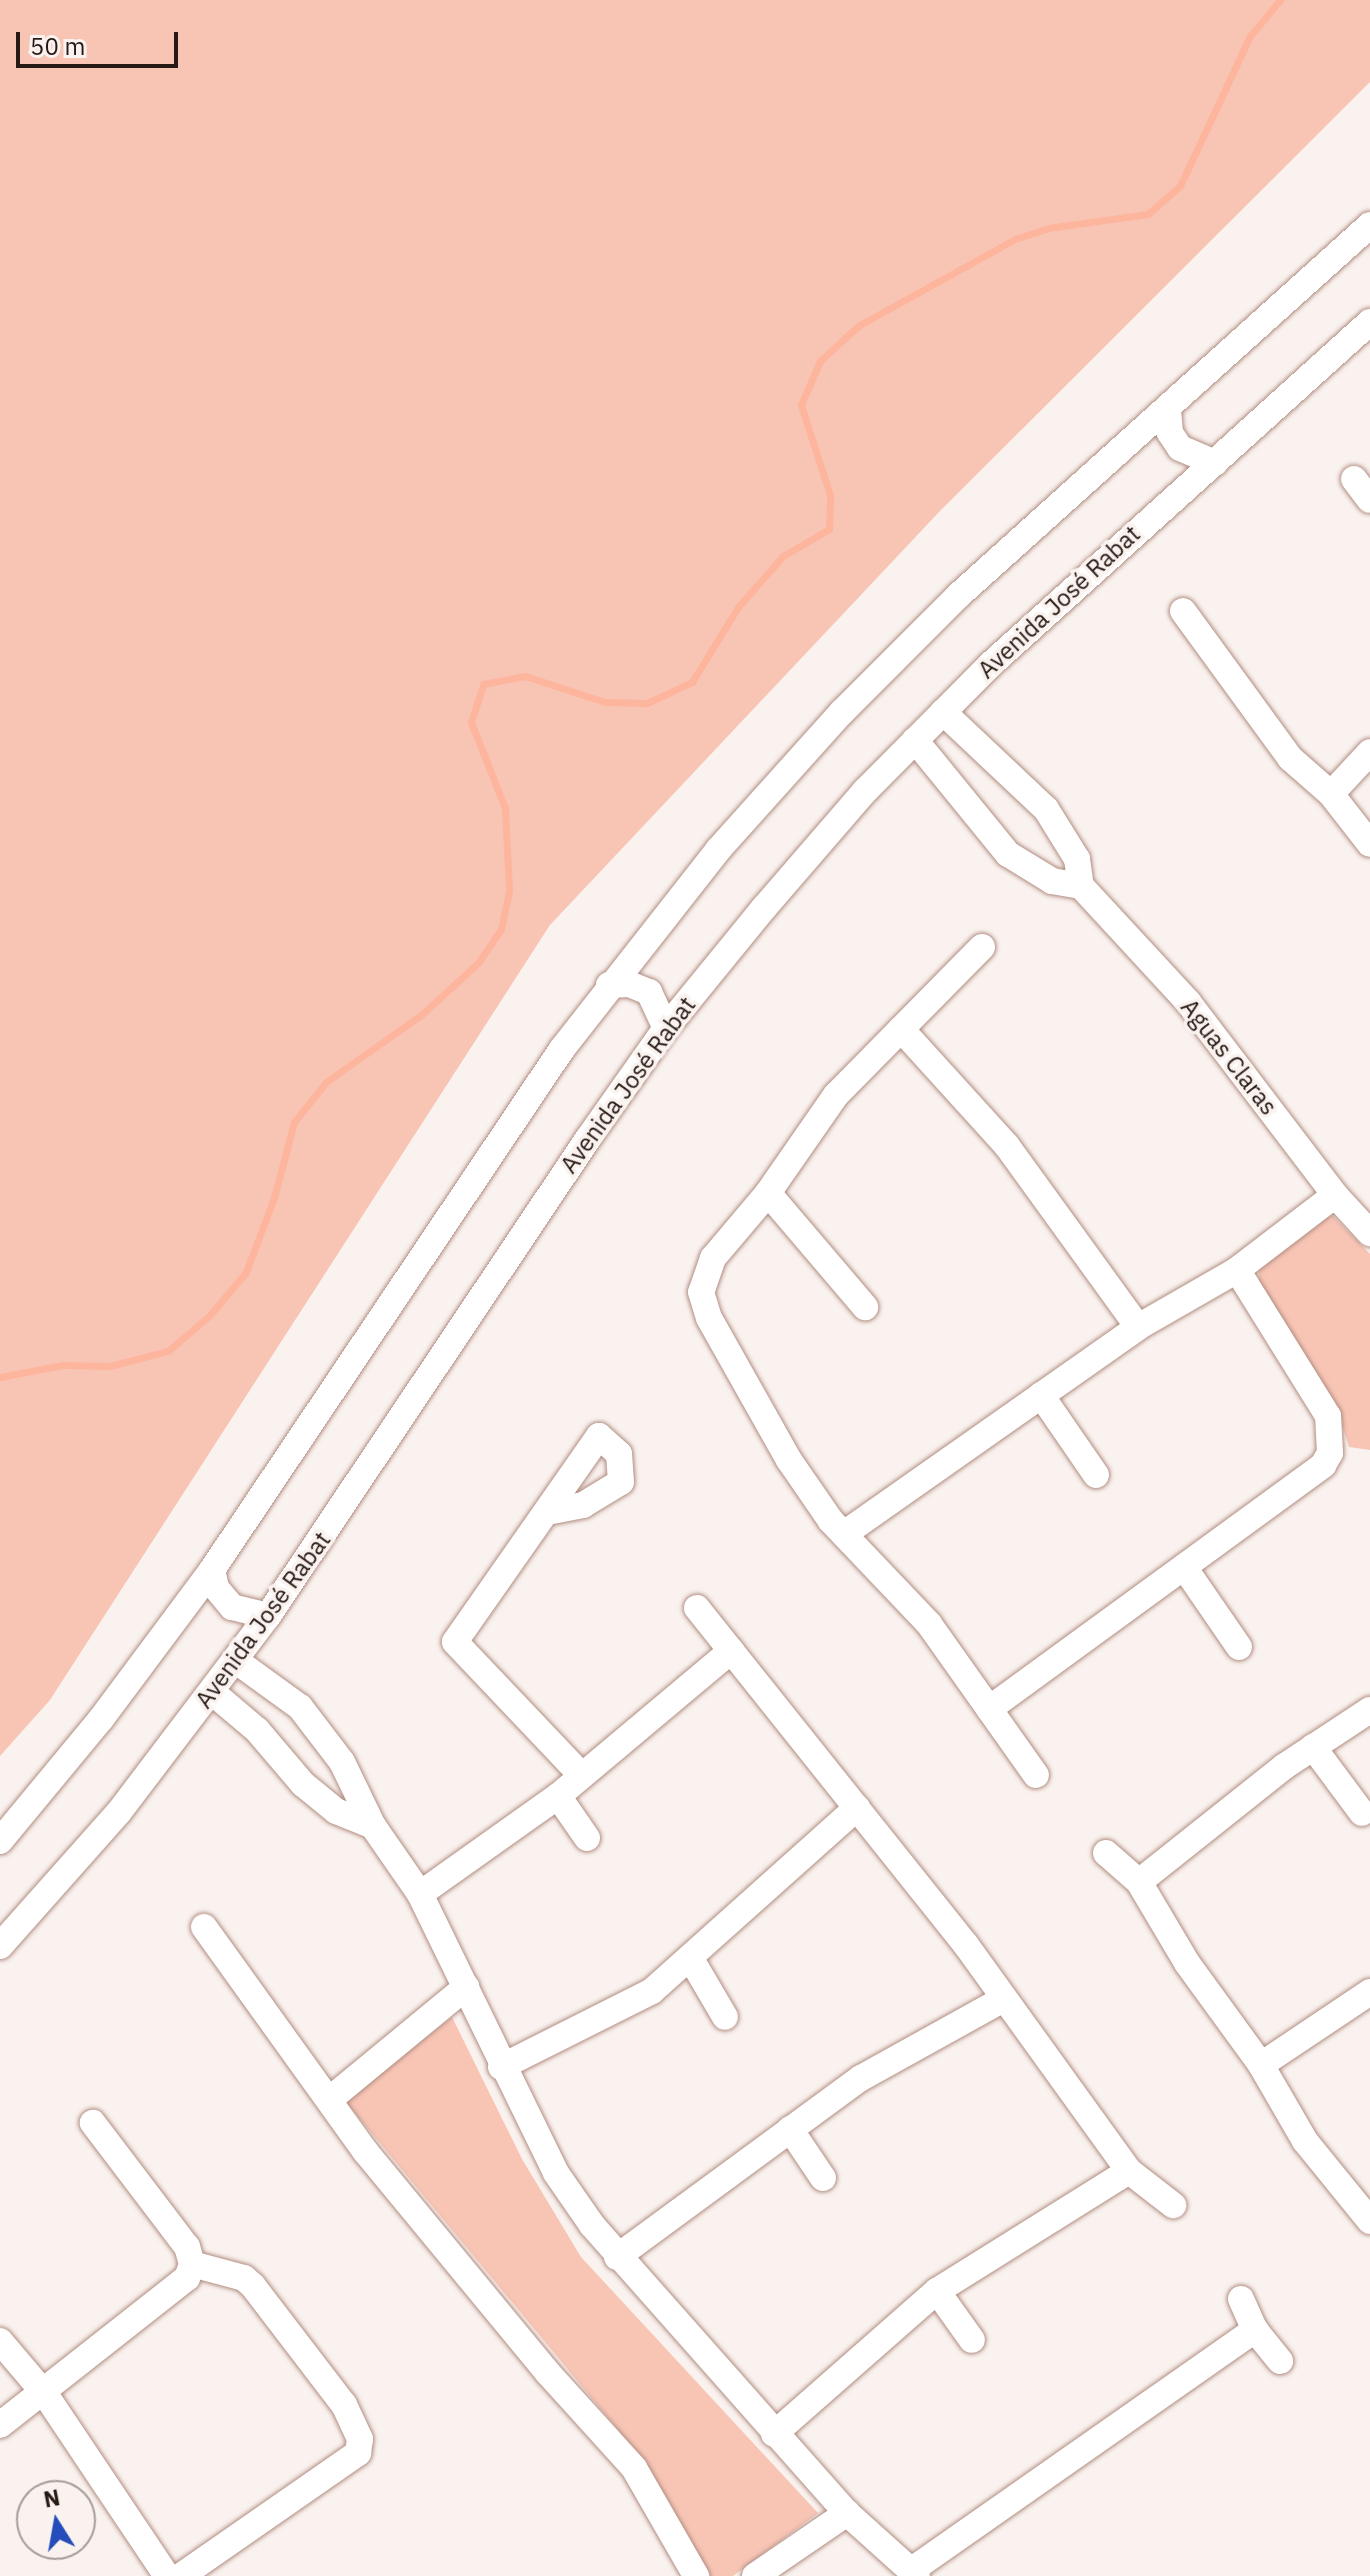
<!DOCTYPE html>
<meta charset="utf-8">
<style>
body{margin:0}
#map{position:relative;width:1370px;height:2576px;overflow:hidden;background:#faf2ef;font-family:"IBM Plex Sans",sans-serif}
div>[style]{position:absolute}
.green>*{inset:0;background:#f8c5b5}
.stream>*{height:7px;margin:-3.5px;padding:0 3.5px;transform-origin:3.5px;border-radius:3.5px;background:#fdb59d}
.roads{filter:drop-shadow(0 0 2px #b18d81) drop-shadow(0 0 2px #b18d81)}
.minor>*{height:26px;margin:-13px;padding:0 13px;transform-origin:13px;border-radius:13px;background:#fff}
span{translate:-50% -50%;white-space:nowrap;text-align:center;line-height:1.15;-webkit-text-stroke:7px #faf2ef;paint-order:stroke}
.street-label{font-size:24px;color:#271a15}
.north{position:absolute;left:16px;top:2480px;width:80px;height:80px;box-sizing:border-box;background:#faf2ef;border:2px solid #a69c98;border-radius:50%;rotate:349deg;font-size:22px;font-weight:700;line-height:32px;text-align:center;color:#271a15}
.north::after{content:'';display:block;margin:auto;width:28px;height:36px;background:#254cbb;clip-path:polygon(50% 0,100% 100%,50% 72%,0 100%)}
.scale{position:absolute;left:16px;top:32px;width:162px;height:36px;box-sizing:border-box;border:4px solid #271a15;border-top:0;padding-left:10px;font-size:24px;line-height:28px;white-space:nowrap;color:#271a15;-webkit-text-stroke:6px #faf2ef;paint-order:stroke}
</style>
<div id="map">
<div class="green">
<div style="clip-path:polygon(0 0,1370px 0,1370px 82px,940px 511px,550px 925px,50px 1700px,0 1756px)"></div>
<div style="clip-path:polygon(1333px 1216px,1370px 1254px,1370px 1450px,1349px 1447px,1335px 1402px,1259px 1285px,1259px 1266px,1317px 1219px)"></div>
<div style="clip-path:polygon(452px 2017px,522px 2159px,581px 2257px,818px 2513px,733px 2576px,707px 2576px,648px 2466px,345px 2101px)"></div>
</div>
<div class="stream">
<div style="left:0;top:1377px;width:64px;rotate:-10.8deg"></div>
<div style="left:63px;top:1365px;width:47px;rotate:1.2deg"></div>
<div style="left:110px;top:1366px;width:60px;rotate:-14.5deg"></div>
<div style="left:168px;top:1351px;width:54px;rotate:-40.5deg"></div>
<div style="left:209px;top:1316px;width:57px;rotate:-49.9deg"></div>
<div style="left:246px;top:1272px;width:79px;rotate:-69.3deg"></div>
<div style="left:274px;top:1198px;width:79px;rotate:-75.3deg"></div>
<div style="left:294px;top:1122px;width:51px;rotate:-51.3deg"></div>
<div style="left:326px;top:1082px;width:116px;rotate:-35.2deg"></div>
<div style="left:421px;top:1015px;width:77px;rotate:-42.4deg"></div>
<div style="left:478px;top:963px;width:41px;rotate:-55.9deg"></div>
<div style="left:501px;top:929px;width:39px;rotate:-78deg"></div>
<div style="left:509px;top:891px;width:83px;rotate:-92.8deg"></div>
<div style="left:505px;top:808px;width:92px;rotate:-111.6deg"></div>
<div style="left:471px;top:722px;width:40px;rotate:-72deg"></div>
<div style="left:483px;top:684px;width:43px;rotate:-10.8deg"></div>
<div style="left:525px;top:676px;width:84px;rotate:18deg"></div>
<div style="left:605px;top:702px;width:42px;rotate:1.4deg"></div>
<div style="left:647px;top:703px;width:50px;rotate:-25deg"></div>
<div style="left:692px;top:682px;width:88px;rotate:-58.5deg"></div>
<div style="left:738px;top:607px;width:68px;rotate:-48.6deg"></div>
<div style="left:783px;top:556px;width:53px;rotate:-30.4deg"></div>
<div style="left:829px;top:529px;width:34px;rotate:-88deg"></div>
<div style="left:830px;top:495px;width:95px;rotate:-107.9deg"></div>
<div style="left:801px;top:405px;width:48px;rotate:-66.6deg"></div>
<div style="left:820px;top:361px;width:52px;rotate:-42.6deg"></div>
<div style="left:858px;top:326px;width:179px;rotate:-29deg"></div>
<div style="left:1015px;top:239px;width:35px;rotate:-18deg"></div>
<div style="left:1048px;top:228px;width:101px;rotate:-8deg"></div>
<div style="left:1148px;top:214px;width:43px;rotate:-41.2deg"></div>
<div style="left:1180px;top:186px;width:166px;rotate:-65deg"></div>
<div style="left:1250px;top:36px;width:47px;rotate:-50.2deg"></div>
</div>
<div class="roads">
<div class="minor">
<div style="left:1168px;top:410px;width:23px;rotate:85deg"></div>
<div style="left:1170px;top:433px;width:18px;rotate:56deg"></div>
<div style="left:1180px;top:448px;width:38px;rotate:23deg"></div>
<div style="left:1354px;top:479px;width:26px;rotate:53deg"></div>
<div style="left:1183px;top:611px;width:182px;rotate:53.9deg"></div>
<div style="left:1290px;top:758px;width:55px;rotate:41.3deg"></div>
<div style="left:1331px;top:794px;width:63px;rotate:52deg"></div>
<div style="left:943px;top:712px;width:141px;rotate:43.3deg"></div>
<div style="left:1046px;top:809px;width:59px;rotate:58.2deg"></div>
<div style="left:1077px;top:859px;width:27px;rotate:82deg"></div>
<div style="left:1081px;top:886px;width:158px;rotate:47.3deg"></div>
<div style="left:1188px;top:1002px;width:243px;rotate:52.7deg"></div>
<div style="left:1335px;top:1195px;width:52px;rotate:47.4deg"></div>
<div style="left:915px;top:740px;width:147px;rotate:50.8deg"></div>
<div style="left:1008px;top:854px;width:52px;rotate:31.5deg"></div>
<div style="left:1052px;top:881px;width:29px;rotate:10deg"></div>
<div style="left:1331px;top:794px;width:57px;rotate:-47.1deg"></div>
<div style="left:982px;top:947px;width:208px;rotate:134.6deg"></div>
<div style="left:836px;top:1095px;width:119px;rotate:124.8deg"></div>
<div style="left:768px;top:1193px;width:85px;rotate:130.2deg"></div>
<div style="left:713px;top:1258px;width:36px;rotate:109deg"></div>
<div style="left:701px;top:1292px;width:27px;rotate:73deg"></div>
<div style="left:709px;top:1318px;width:163px;rotate:60.6deg"></div>
<div style="left:789px;top:1460px;width:74px;rotate:55.5deg"></div>
<div style="left:831px;top:1521px;width:142px;rotate:46.4deg"></div>
<div style="left:929px;top:1624px;width:185px;rotate:54.7deg"></div>
<div style="left:609px;top:985px;width:20px;rotate:-3deg"></div>
<div style="left:629px;top:984px;width:22px;rotate:22deg"></div>
<div style="left:649px;top:992px;width:40px;rotate:65deg"></div>
<div style="left:901px;top:1029px;width:158px;rotate:47.8deg"></div>
<div style="left:1007px;top:1146px;width:223px;rotate:54.1deg"></div>
<div style="left:768px;top:1193px;width:150px;rotate:49.6deg"></div>
<div style="left:1041px;top:1395px;width:97px;rotate:55.5deg"></div>
<div style="left:547px;top:1512px;width:37px;rotate:-11deg"></div>
<div style="left:583px;top:1505px;width:44px;rotate:-31.2deg"></div>
<div style="left:621px;top:1482px;width:28px;rotate:-94deg"></div>
<div style="left:619px;top:1454px;width:27px;rotate:-138deg"></div>
<div style="left:599px;top:1436px;width:251px;rotate:125deg"></div>
<div style="left:455px;top:1642px;width:183px;rotate:46.5deg"></div>
<div style="left:844px;top:1534px;width:360px;rotate:-35.1deg"></div>
<div style="left:1138px;top:1327px;width:114px;rotate:-29.9deg"></div>
<div style="left:1237px;top:1270px;width:123px;rotate:-37.4deg"></div>
<div style="left:1184px;top:1567px;width:97px;rotate:55.5deg"></div>
<div style="left:212px;top:1570px;width:18px;rotate:77deg"></div>
<div style="left:216px;top:1588px;width:25px;rotate:50deg"></div>
<div style="left:232px;top:1607px;width:37px;rotate:14deg"></div>
<div style="left:697px;top:1608px;width:431px;rotate:51.4deg"></div>
<div style="left:966px;top:1945px;width:279px;rotate:54.2deg"></div>
<div style="left:1129px;top:2171px;width:56px;rotate:37.7deg"></div>
<div style="left:235px;top:1660px;width:80px;rotate:35.9deg"></div>
<div style="left:300px;top:1707px;width:69px;rotate:52.6deg"></div>
<div style="left:342px;top:1762px;width:71px;rotate:64.2deg"></div>
<div style="left:373px;top:1826px;width:83px;rotate:55.3deg"></div>
<div style="left:420px;top:1894px;width:310px;rotate:64deg"></div>
<div style="left:556px;top:2173px;width:63px;rotate:55.3deg"></div>
<div style="left:592px;top:2225px;width:385px;rotate:48.5deg"></div>
<div style="left:847px;top:2513px;width:94px;rotate:42deg"></div>
<div style="left:212px;top:1692px;width:59px;rotate:40.2deg"></div>
<div style="left:257px;top:1730px;width:71px;rotate:49.6deg"></div>
<div style="left:303px;top:1784px;width:43px;rotate:39.3deg"></div>
<div style="left:336px;top:1811px;width:40px;rotate:22deg"></div>
<div style="left:989px;top:1709px;width:414px;rotate:-36.1deg"></div>
<div style="left:1323px;top:1465px;width:14px;rotate:-60deg"></div>
<div style="left:1330px;top:1453px;width:37px;rotate:-93deg"></div>
<div style="left:1328px;top:1416px;width:172px;rotate:-121.9deg"></div>
<div style="left:1313px;top:1747px;width:82px;rotate:53.4deg"></div>
<div style="left:558px;top:1796px;width:51px;rotate:55.4deg"></div>
<div style="left:0;top:1841px;width:158px;rotate:-50.4deg"></div>
<div style="left:101px;top:1719px;width:186px;rotate:-53.3deg"></div>
<div style="left:212px;top:1570px;width:628px;rotate:-56.11deg"></div>
<div style="left:562px;top:1049px;width:253px;rotate:-51.9deg"></div>
<div style="left:718px;top:850px;width:186px;rotate:-48.1deg"></div>
<div style="left:842px;top:712px;width:165px;rotate:-45deg"></div>
<div style="left:959px;top:595px;width:553px;rotate:-41.99deg"></div>
<div style="left:1106px;top:1853px;width:44px;rotate:41.3deg"></div>
<div style="left:1139px;top:1882px;width:94px;rotate:59.3deg"></div>
<div style="left:1187px;top:1963px;width:126px;rotate:54deg"></div>
<div style="left:1261px;top:2065px;width:88px;rotate:59.9deg"></div>
<div style="left:1305px;top:2141px;width:103px;rotate:50.9deg"></div>
<div style="left:1139px;top:1882px;width:186px;rotate:-38.5deg"></div>
<div style="left:1285px;top:1766px;width:102px;rotate:-33.4deg"></div>
<div style="left:420px;top:1894px;width:169px;rotate:-35.4deg"></div>
<div style="left:558px;top:1796px;width:226px;rotate:-40deg"></div>
<div style="left:204px;top:1927px;width:276px;rotate:54.3deg"></div>
<div style="left:365px;top:2151px;width:288px;rotate:50.5deg"></div>
<div style="left:548px;top:2373px;width:128px;rotate:47.8deg"></div>
<div style="left:634px;top:2468px;width:125px;rotate:60.1deg"></div>
<div style="left:0;top:1946px;width:179px;rotate:-48.4deg"></div>
<div style="left:119px;top:1812px;width:246px;rotate:-52.8deg"></div>
<div style="left:268px;top:1616px;width:573px;rotate:-56.17deg"></div>
<div style="left:587px;top:1140px;width:137px;rotate:-54.8deg"></div>
<div style="left:666px;top:1028px;width:155px;rotate:-50.8deg"></div>
<div style="left:764px;top:908px;width:155px;rotate:-49.2deg"></div>
<div style="left:865px;top:791px;width:177px;rotate:-45.2deg"></div>
<div style="left:990px;top:665px;width:512px;rotate:-42.07deg"></div>
<div style="left:691px;top:1959px;width:67px;rotate:59.6deg"></div>
<div style="left:1261px;top:2065px;width:131px;rotate:-33.8deg"></div>
<div style="left:501px;top:2067px;width:169px;rotate:-26.7deg"></div>
<div style="left:652px;top:1991px;width:275px;rotate:-41.8deg"></div>
<div style="left:329px;top:2100px;width:178px;rotate:-39.5deg"></div>
<div style="left:790px;top:2129px;width:59px;rotate:56deg"></div>
<div style="left:617px;top:2257px;width:303px;rotate:-36.3deg"></div>
<div style="left:861px;top:2078px;width:161px;rotate:-29deg"></div>
<div style="left:937px;top:2291px;width:60px;rotate:54.5deg"></div>
<div style="left:1241px;top:2299px;width:34px;rotate:66deg"></div>
<div style="left:1255px;top:2330px;width:40px;rotate:51deg"></div>
<div style="left:0;top:2341px;width:70px;rotate:49.7deg"></div>
<div style="left:45px;top:2394px;width:219px;rotate:56.2deg"></div>
<div style="left:0;top:2425px;width:238px;rotate:-38.2deg"></div>
<div style="left:187px;top:2278px;width:15px;rotate:-70deg"></div>
<div style="left:192px;top:2264px;width:18px;rotate:-106deg"></div>
<div style="left:187px;top:2247px;width:156px;rotate:-127.2deg"></div>
<div style="left:774px;top:2434px;width:217px;rotate:-41.3deg"></div>
<div style="left:937px;top:2291px;width:226px;rotate:-32deg"></div>
<div style="left:912px;top:2570px;width:419px;rotate:-35deg"></div>
<div style="left:181px;top:2576px;width:216px;rotate:-34.8deg"></div>
<div style="left:358px;top:2453px;width:14px;rotate:-82deg"></div>
<div style="left:360px;top:2439px;width:38px;rotate:-115deg"></div>
<div style="left:344px;top:2405px;width:150px;rotate:-127.4deg"></div>
<div style="left:253px;top:2286px;width:12px;rotate:-138deg"></div>
<div style="left:244px;top:2278px;width:54px;rotate:-164.9deg"></div>
<div style="left:755px;top:2576px;width:112px;rotate:-34.4deg"></div>
</div>
</div>
<div class="street-label">
<span style="left:1059px;top:602px;rotate:-43deg">Avenida José Rabat</span>
<span style="left:1229px;top:1057px;rotate:52deg">Aguas Claras</span>
<span style="left:628px;top:1085px;rotate:-54deg">Avenida José Rabat</span>
<span style="left:263px;top:1620px;rotate:-54deg">Avenida José Rabat</span>
</div>
<div class="north">N</div>
<div class="scale">50 m</div>
</div>
